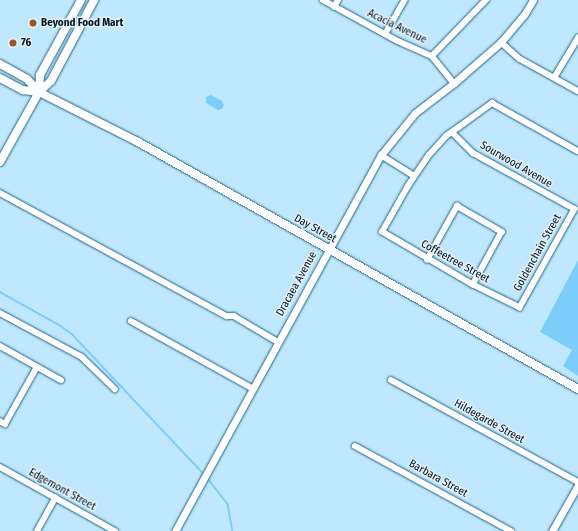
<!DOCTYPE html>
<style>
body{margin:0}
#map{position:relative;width:578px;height:531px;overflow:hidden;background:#bfe7fe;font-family:"Fira Sans Condensed",sans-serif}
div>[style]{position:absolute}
.water>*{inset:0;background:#7ccdfa}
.stream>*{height:1.5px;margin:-0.75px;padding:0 0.75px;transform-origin:0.75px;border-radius:0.75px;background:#7ccdfa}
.roads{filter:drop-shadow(0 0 1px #1d6385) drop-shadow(0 0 1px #1d6385)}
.minor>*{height:5.5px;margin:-2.75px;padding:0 2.75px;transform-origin:2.75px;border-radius:2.75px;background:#fff}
.tertiary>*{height:7px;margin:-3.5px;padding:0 3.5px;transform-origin:3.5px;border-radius:3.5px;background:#fff}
.secondary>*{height:8px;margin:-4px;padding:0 4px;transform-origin:4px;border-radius:4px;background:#fff}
.dots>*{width:11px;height:11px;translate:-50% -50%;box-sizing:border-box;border:2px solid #e3eff7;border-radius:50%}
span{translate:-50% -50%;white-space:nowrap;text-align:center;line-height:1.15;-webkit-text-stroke:3px #e3eff7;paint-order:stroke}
.poi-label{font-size:11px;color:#001825;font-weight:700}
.left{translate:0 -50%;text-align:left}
.street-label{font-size:11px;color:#001825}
</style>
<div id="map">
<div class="water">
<div style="clip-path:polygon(211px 95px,222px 101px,224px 105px,222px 109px,218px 110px,206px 103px,206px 97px)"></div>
<div style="clip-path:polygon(578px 260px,578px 376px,563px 366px,572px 350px,540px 332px)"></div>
</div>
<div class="stream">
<div style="left:0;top:292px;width:70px;rotate:29.1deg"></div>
<div style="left:61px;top:326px;width:14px;rotate:36deg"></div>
<div style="left:72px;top:334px;width:190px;rotate:46.7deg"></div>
<div style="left:209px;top:480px;width:31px;rotate:52deg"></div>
<div style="left:228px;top:504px;width:27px;rotate:80deg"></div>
</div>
<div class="roads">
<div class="minor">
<div style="left:323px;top:0;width:85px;rotate:28.7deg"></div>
<div style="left:398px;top:41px;width:37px;rotate:24deg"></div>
<div style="left:432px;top:56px;width:35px;rotate:51deg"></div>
<div style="left:334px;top:7px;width:8px;rotate:-60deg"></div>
<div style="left:385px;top:34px;width:39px;rotate:-60deg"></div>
<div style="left:501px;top:42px;width:25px;rotate:42deg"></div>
<div style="left:520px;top:59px;width:66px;rotate:28.9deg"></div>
<div style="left:432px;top:56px;width:78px;rotate:-46deg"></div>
<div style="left:554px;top:78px;width:47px;rotate:-59deg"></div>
<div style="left:452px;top:132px;width:30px;rotate:45deg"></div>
<div style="left:473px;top:153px;width:116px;rotate:28.8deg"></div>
<div style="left:575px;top:209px;width:113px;rotate:119.1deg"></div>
<div style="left:520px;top:308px;width:52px;rotate:-153.9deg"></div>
<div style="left:473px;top:285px;width:105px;rotate:-149.8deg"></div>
<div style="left:382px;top:232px;width:53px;rotate:-60.5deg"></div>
<div style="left:408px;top:186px;width:37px;rotate:-56deg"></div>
<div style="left:429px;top:155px;width:25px;rotate:-48deg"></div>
<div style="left:446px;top:136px;width:16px;rotate:-35deg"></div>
<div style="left:459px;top:127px;width:41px;rotate:-36deg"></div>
<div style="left:492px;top:103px;width:98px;rotate:29.2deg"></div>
<div style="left:381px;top:155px;width:39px;rotate:32deg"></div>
<div style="left:0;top:193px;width:258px;rotate:28.5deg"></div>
<div style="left:227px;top:316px;width:7px"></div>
<div style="left:234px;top:316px;width:51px;rotate:30.6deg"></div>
<div style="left:427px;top:260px;width:62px;rotate:-60.9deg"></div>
<div style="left:457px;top:206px;width:52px;rotate:30deg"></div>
<div style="left:502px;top:232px;width:60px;rotate:118.7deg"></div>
<div style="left:0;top:313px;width:93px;rotate:28.2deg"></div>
<div style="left:82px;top:357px;width:46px;rotate:44.1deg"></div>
<div style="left:131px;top:321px;width:138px;rotate:29deg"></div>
<div style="left:0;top:346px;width:70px;rotate:29.1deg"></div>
<div style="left:391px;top:380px;width:213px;rotate:28.6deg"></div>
<div style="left:0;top:421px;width:6px;rotate:31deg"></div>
<div style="left:5px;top:424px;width:65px;rotate:-60.7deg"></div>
<div style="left:355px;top:446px;width:178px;rotate:28.6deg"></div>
<div style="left:0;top:467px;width:132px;rotate:29.1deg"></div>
<div style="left:37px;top:531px;width:38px;rotate:-61deg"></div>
</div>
<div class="tertiary">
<div style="left:175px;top:531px;width:429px;rotate:-61.3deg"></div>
<div style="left:381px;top:155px;width:54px;rotate:-51deg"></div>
<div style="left:415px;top:113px;width:49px;rotate:-37.6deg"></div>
<div style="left:454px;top:83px;width:62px;rotate:-41.1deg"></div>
<div style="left:501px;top:42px;width:35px;rotate:-50deg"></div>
<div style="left:524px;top:15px;width:17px;rotate:-59deg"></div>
<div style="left:552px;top:531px;width:53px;rotate:-60.5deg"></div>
</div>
<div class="secondary">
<div style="left:0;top:64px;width:31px;rotate:29deg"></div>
<div style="left:27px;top:79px;width:18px;rotate:47deg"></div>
<div style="left:0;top:78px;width:26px;rotate:28deg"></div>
<div style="left:23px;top:90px;width:16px;rotate:7deg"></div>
<div style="left:39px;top:92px;width:111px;rotate:26.8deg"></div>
<div style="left:138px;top:142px;width:505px;rotate:29.31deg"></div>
<div style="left:39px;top:92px;width:17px;rotate:-87deg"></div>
<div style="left:40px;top:75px;width:85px;rotate:-61.3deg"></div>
<div style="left:0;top:162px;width:80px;rotate:-60.9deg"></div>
<div style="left:39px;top:92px;width:16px;rotate:-43deg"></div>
<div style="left:51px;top:81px;width:92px;rotate:-62deg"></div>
</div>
</div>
<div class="dots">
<div style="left:33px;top:23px;background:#985624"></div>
<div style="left:13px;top:43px;background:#985624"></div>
</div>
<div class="poi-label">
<span class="left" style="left:41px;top:23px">Beyond Food Mart</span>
<span class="left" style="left:21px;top:43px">76</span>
</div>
<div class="street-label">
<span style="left:397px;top:27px;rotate:26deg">Acacia Avenue</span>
<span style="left:516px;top:165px;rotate:30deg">Sourwood Avenue</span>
<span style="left:315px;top:229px;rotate:29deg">Day Street</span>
<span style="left:538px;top:253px;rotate:-61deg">Goldenchain Street</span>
<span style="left:455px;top:262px;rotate:29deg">Coffeetree Street</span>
<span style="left:297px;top:284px;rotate:-61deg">Dracaea Avenue</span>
<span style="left:489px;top:422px;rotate:29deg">Hildegarde Street</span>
<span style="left:438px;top:479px;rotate:29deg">Barbara Street</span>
<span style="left:62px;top:490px;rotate:29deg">Edgemont Street</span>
</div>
</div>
